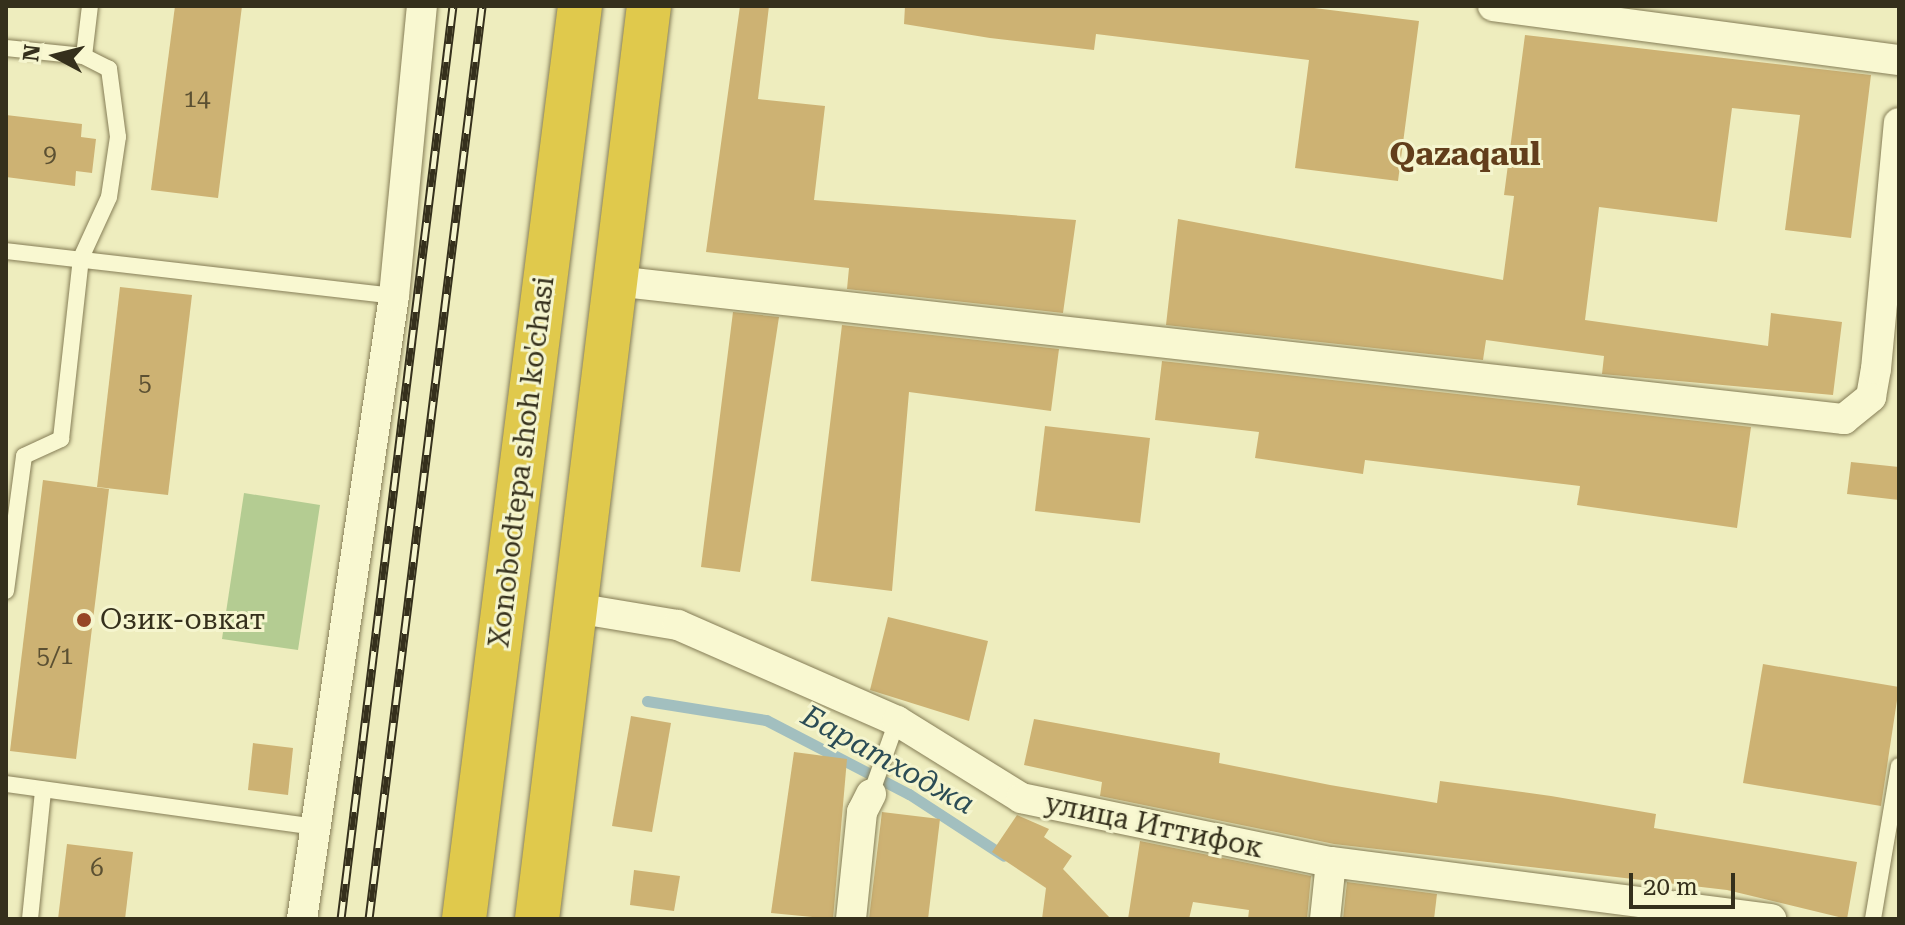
<!DOCTYPE html>
<meta charset="utf-8">
<style>
body{margin:0}
#map{position:relative;width:1905px;height:925px;overflow:hidden;background:#eeedbe;font-family:"Roboto Serif",serif}
div>[style]{position:absolute}
.green>*{inset:0;background:#b4cc92}
.stream>*{height:11px;margin:-5.5px;padding:0 5.5px;transform-origin:5.5px;border-radius:5.5px;background:#a2bfbf}
.building>*{inset:0;background:#cdb273}
.roads{filter:drop-shadow(0 0 2px #867e57) drop-shadow(0 0 2px #867e57)}
.lane>*{height:16px;margin:-8px;padding:0 8px;transform-origin:8px;border-radius:8px;background:#f9f8d1}
.street>*{height:30px;margin:-15px;padding:0 15px;transform-origin:15px;border-radius:15px;background:#f9f8d1}
.highway>*{height:44px;margin:-22px;padding:0 22px;transform-origin:22px;border-radius:22px;background:#e0c94c}
.rail>*{height:9px;margin-top:-4.5px;transform-origin:0;background:repeating-linear-gradient(90deg,#f5f5ce 0 18px,#35301c 0 36px);box-sizing:border-box;border-block:2px solid #35301c}
.dots>*{width:22px;height:22px;translate:-50% -50%;box-sizing:border-box;border:4px solid #f5f5ce;border-radius:50%}
span{translate:-50% -50%;white-space:nowrap;text-align:center;line-height:1.15;-webkit-text-stroke:6px #f5f5ce;paint-order:stroke}
.number-label{font-size:24px;color:#5b5032}
.number-label span{-webkit-text-stroke-width:0}
.street-label{font-size:28px;color:#35301c}
.poi-label{font-size:28px;color:#35301c}
.left{translate:0 -50%;text-align:left}
.water-label{font-size:30px;color:#2b4c55;font-style:italic}
.quarter-label{font-size:32px;color:#623e1b;font-weight:700}
.frame{position:absolute;inset:0;border:8px solid #35301c;pointer-events:none}
.north{position:absolute;left:16px;top:16px;width:80px;height:80px;-webkit-text-stroke:6px #f5f5ce;paint-order:stroke;rotate:277deg;font-size:22px;font-weight:700;line-height:32px;text-align:center;color:#35301c}
.north::after{content:'';display:block;margin:auto;width:28px;height:36px;background:#35301c;clip-path:polygon(50% 0,100% 100%,50% 72%,0 100%)}
.scale{position:absolute;left:1629px;top:873px;width:106px;height:36px;box-sizing:border-box;border:4px solid #35301c;border-top:0;padding-left:10px;font-size:24px;line-height:28px;white-space:nowrap;color:#35301c;-webkit-text-stroke:6px #f5f5ce;paint-order:stroke}
</style>
<div id="map">
<div class="green">
<div style="clip-path:polygon(244px 493px,320px 505px,298px 650px,222px 639px)"></div>
</div>
<div class="stream">
<div style="left:647px;top:701px;width:121px;rotate:9.1deg"></div>
<div style="left:766px;top:720px;width:161px;rotate:27.4deg"></div>
<div style="left:909px;top:794px;width:113px;rotate:33.1deg"></div>
</div>
<div class="building">
<div style="clip-path:polygon(175px 6px,242px 6px,218px 198px,151px 190px)"></div>
<div style="clip-path:polygon(740px 6px,769px 6px,758px 99px,825px 106px,814px 200px,1076px 220px,1063px 313px,847px 289px,849px 268px,706px 252px)"></div>
<div style="clip-path:polygon(905px 6px,1298px 6px,1419px 21px,1398px 181px,1295px 168px,1309px 60px,1096px 34px,1094px 50px,990px 38px,904px 24px)"></div>
<div style="clip-path:polygon(1525px 35px,1871px 75px,1851px 238px,1785px 230px,1800px 115px,1732px 108px,1717px 222px,1599px 207px,1585px 320px,1768px 346px,1771px 313px,1842px 322px,1833px 395px,1602px 374px,1604px 356px,1486px 340px,1483px 360px,1166px 325px,1178px 219px,1503px 280px,1514px 196px,1504px 195px)"></div>
<div style="clip-path:polygon(6px 115px,82px 124px,81px 137px,96px 139px,92px 173px,76px 171px,75px 186px,6px 177px)"></div>
<div style="clip-path:polygon(120px 287px,192px 295px,168px 495px,97px 487px)"></div>
<div style="clip-path:polygon(733px 312px,779px 317px,740px 572px,701px 567px)"></div>
<div style="clip-path:polygon(842px 325px,1059px 349px,1051px 411px,909px 392px,892px 591px,811px 581px)"></div>
<div style="clip-path:polygon(1162px 361px,1751px 427px,1737px 528px,1577px 505px,1580px 486px,1365px 460px,1363px 474px,1255px 458px,1259px 432px,1155px 420px)"></div>
<div style="clip-path:polygon(1045px 426px,1150px 438px,1140px 523px,1035px 511px)"></div>
<div style="clip-path:polygon(1851px 462px,1899px 467px,1899px 500px,1847px 494px)"></div>
<div style="clip-path:polygon(43px 480px,109px 489px,76px 759px,10px 751px)"></div>
<div style="clip-path:polygon(888px 617px,988px 641px,969px 721px,870px 690px)"></div>
<div style="clip-path:polygon(1763px 664px,1899px 687px,1881px 806px,1743px 783px)"></div>
<div style="clip-path:polygon(631px 716px,671px 723px,652px 832px,612px 826px)"></div>
<div style="clip-path:polygon(1034px 719px,1220px 753px,1219px 763px,1330px 785px,1437px 803px,1440px 781px,1551px 796px,1656px 814px,1654px 828px,1857px 862px,1847px 919px,1727px 890px,1334px 844px,1100px 796px,1102px 782px,1024px 765px)"></div>
<div style="clip-path:polygon(253px 743px,293px 748px,288px 795px,248px 790px)"></div>
<div style="clip-path:polygon(794px 752px,847px 759px,833px 919px,771px 913px)"></div>
<div style="clip-path:polygon(882px 812px,940px 819px,928px 919px,869px 919px)"></div>
<div style="clip-path:polygon(1017px 815px,1049px 829px,1044px 837px,1072px 856px,1063px 869px,1111px 919px,1042px 919px,1046px 888px,992px 852px)"></div>
<div style="clip-path:polygon(1140px 841px,1311px 876px,1307px 919px,1248px 919px,1249px 910px,1193px 902px,1189px 919px,1128px 919px)"></div>
<div style="clip-path:polygon(67px 844px,133px 852px,125px 919px,58px 919px)"></div>
<div style="clip-path:polygon(634px 870px,680px 876px,674px 911px,630px 905px)"></div>
<div style="clip-path:polygon(1347px 882px,1437px 894px,1434px 919px,1343px 919px)"></div>
</div>
<div class="roads">
<div class="lane">
<div style="left:6px;top:48px;width:78px;rotate:5.9deg"></div>
<div style="left:84px;top:56px;width:50px;rotate:-83.2deg"></div>
<div style="left:6px;top:251px;width:391px;rotate:6.6deg"></div>
<div style="left:6px;top:591px;width:136px;rotate:-82.4deg"></div>
<div style="left:24px;top:456px;width:41px;rotate:-24.7deg"></div>
<div style="left:61px;top:439px;width:182px;rotate:-83.7deg"></div>
<div style="left:81px;top:258px;width:67px;rotate:-65.3deg"></div>
<div style="left:109px;top:197px;width:61px;rotate:-81.5deg"></div>
<div style="left:118px;top:137px;width:69px;rotate:-97.5deg"></div>
<div style="left:109px;top:69px;width:28px;rotate:-153deg"></div>
<div style="left:6px;top:784px;width:312px;rotate:7.9deg"></div>
<div style="left:871px;top:794px;width:77px;rotate:-70.4deg"></div>
<div style="left:30px;top:919px;width:130px;rotate:-84.2deg"></div>
<div style="left:1873px;top:919px;width:155px;rotate:-80.4deg"></div>
</div>
<div class="street">
<div style="left:1493px;top:6px;width:410px;rotate:7.6deg"></div>
<div style="left:615px;top:281px;width:1237px;rotate:6.41deg"></div>
<div style="left:1844px;top:419px;width:35px;rotate:-39deg"></div>
<div style="left:1871px;top:397px;width:28px;rotate:-80deg"></div>
<div style="left:1876px;top:369px;width:247px;rotate:-84.7deg"></div>
<div style="left:575px;top:608px;width:104px;rotate:9.4deg"></div>
<div style="left:678px;top:625px;width:239px;rotate:23.7deg"></div>
<div style="left:897px;top:721px;width:146px;rotate:31.8deg"></div>
<div style="left:1021px;top:798px;width:317px;rotate:11.7deg"></div>
<div style="left:1331px;top:862px;width:444px;rotate:7.4deg"></div>
<div style="left:302px;top:919px;width:630px;rotate:-81.6deg"></div>
<div style="left:394px;top:296px;width:291px;rotate:-84.5deg"></div>
<div style="left:851px;top:919px;width:108px;rotate:-84.1deg"></div>
<div style="left:862px;top:812px;width:20px;rotate:-63deg"></div>
<div style="left:1325px;top:919px;width:57px;rotate:-84deg"></div>
</div>
<div class="highway">
<div style="left:464px;top:919px;width:920px;rotate:-82.76deg"></div>
<div style="left:537px;top:919px;width:920px;rotate:-83.01deg"></div>
</div>
</div>
<div class="rail">
<div style="left:341px;top:919px;width:920px;rotate:-83.01deg"></div>
<div style="left:369px;top:919px;width:920px;rotate:-82.94deg"></div>
</div>
<div class="dots">
<div style="left:84px;top:620px;background:#964626"></div>
</div>
<div class="number-label">
<span style="left:197px;top:100px">14</span>
<span style="left:50px;top:155px">9</span>
<span style="left:145px;top:384px">5</span>
<span style="left:55px;top:657px">5/1</span>
<span style="left:97px;top:869px">6</span>
</div>
<div class="street-label">
<span style="left:522px;top:462px;rotate:-83deg">Xonobodtepa shoh ko'chasi</span>
<span style="left:1154px;top:826px;rotate:12deg">улица Иттифок</span>
</div>
<div class="poi-label">
<span class="left" style="left:100px;top:620px">Озик-овкат</span>
</div>
<div class="water-label">
<span style="left:888px;top:760px;rotate:29deg">Баратходжа</span>
</div>
<div class="quarter-label">
<span style="left:1465px;top:154px">Qazaqaul</span>
</div>
<div class="frame"></div>
<div class="north">N</div>
<div class="scale">20 m</div>
</div>
